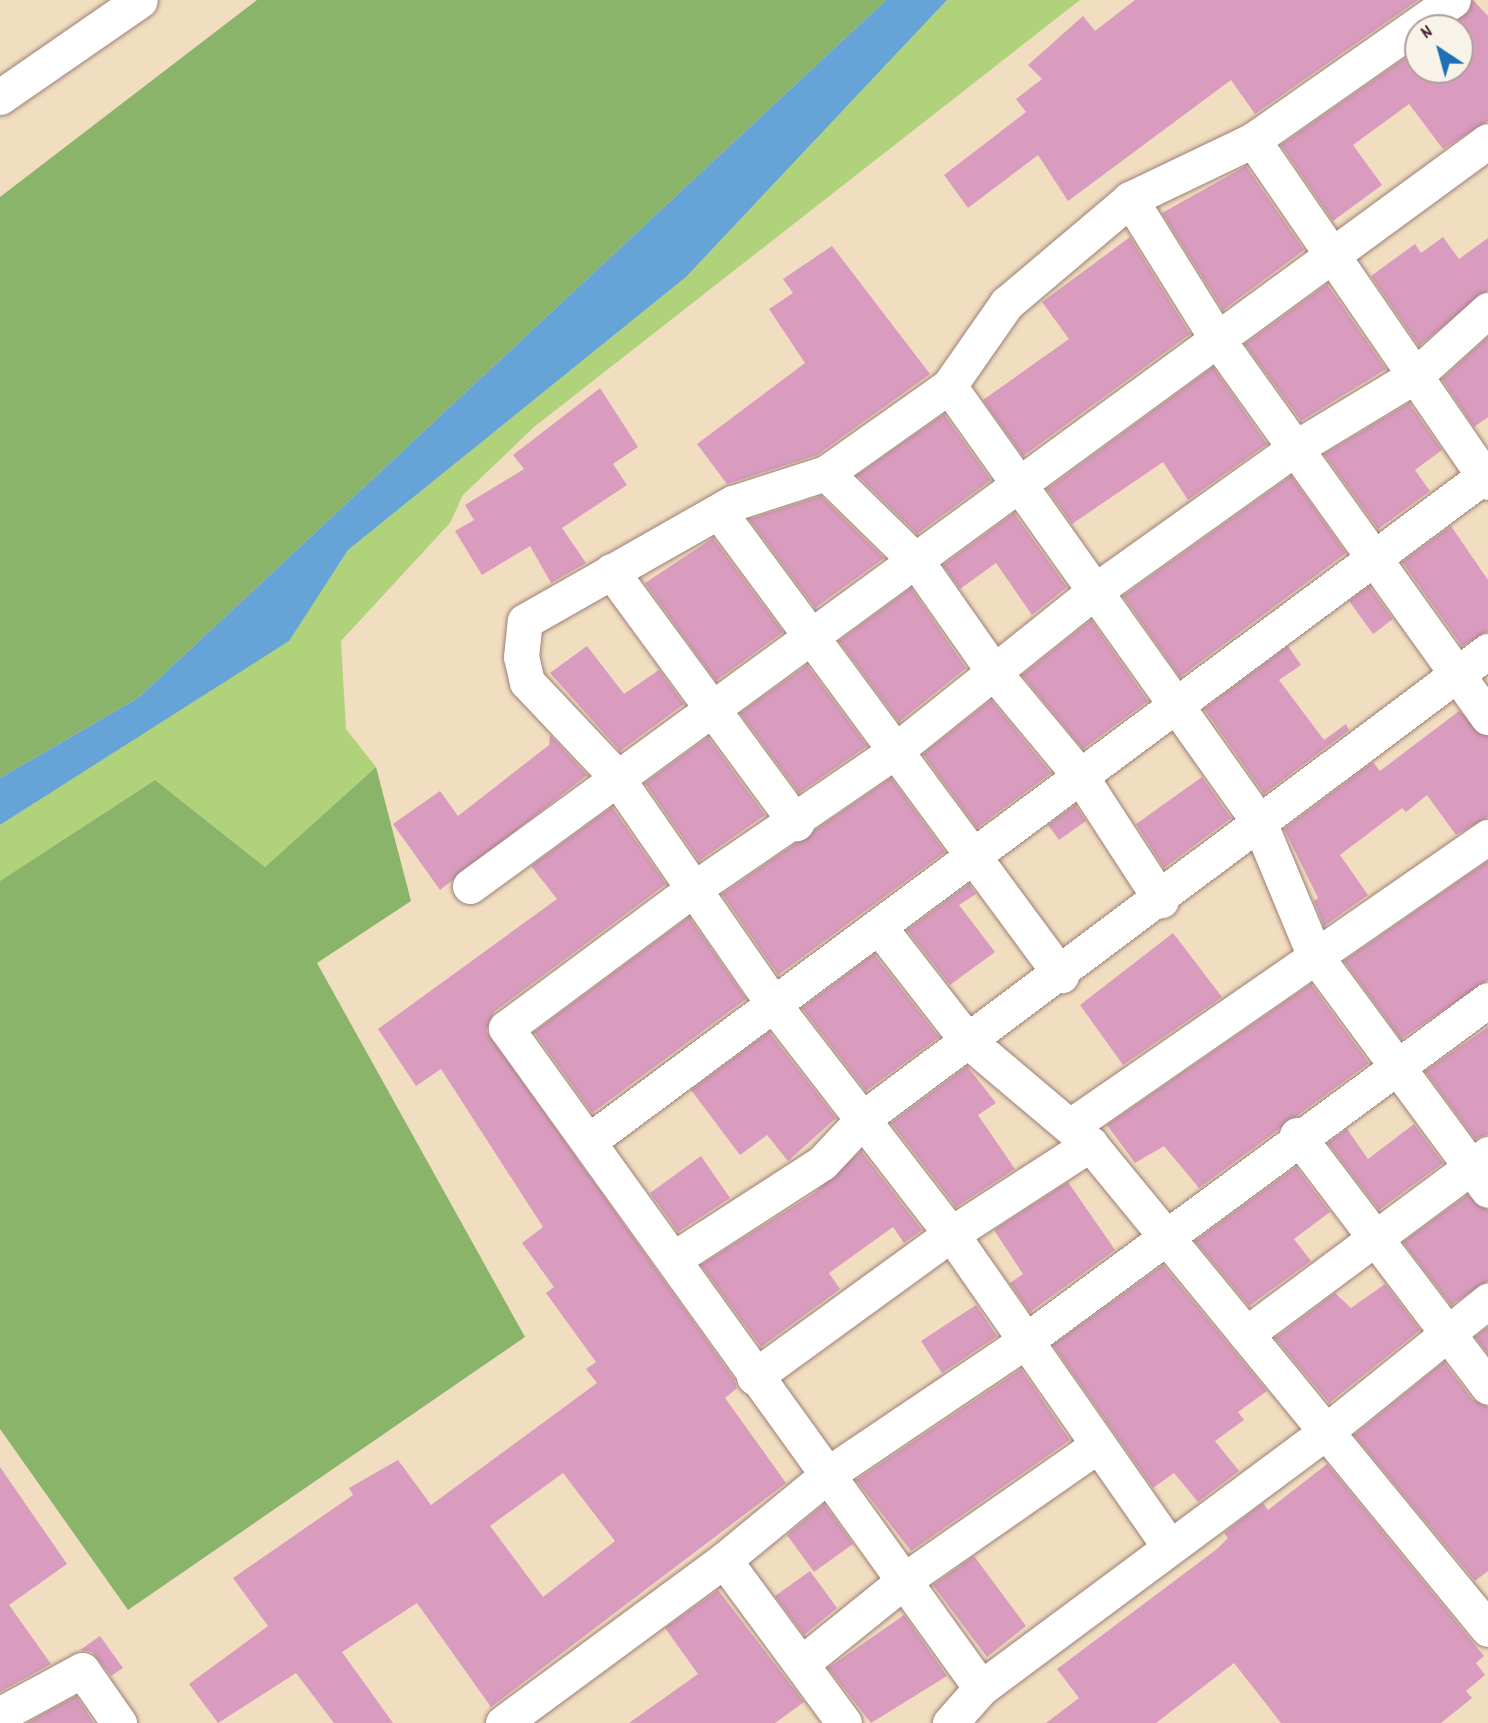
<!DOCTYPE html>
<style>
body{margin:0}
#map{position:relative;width:1488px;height:1723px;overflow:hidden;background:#f1dec0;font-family:Dekko,sans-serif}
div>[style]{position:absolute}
.green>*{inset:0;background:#afd27b}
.forest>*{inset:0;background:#8bb46b}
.water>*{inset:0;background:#66a3d7}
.building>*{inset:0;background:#d99cbf}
.roads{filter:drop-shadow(0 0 2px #9e7e76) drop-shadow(0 0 2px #9e7e76)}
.minor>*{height:35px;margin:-17.5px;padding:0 17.5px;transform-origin:17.5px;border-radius:17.5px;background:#fff}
span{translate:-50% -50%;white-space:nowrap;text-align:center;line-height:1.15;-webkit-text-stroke:5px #f7f3e8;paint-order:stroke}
.north{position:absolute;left:1404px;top:14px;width:70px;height:70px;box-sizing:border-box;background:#f7f3e8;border:2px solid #b29e9c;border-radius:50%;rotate:324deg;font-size:19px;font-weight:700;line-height:28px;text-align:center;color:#4a1f2b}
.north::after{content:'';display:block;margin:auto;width:24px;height:32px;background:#1f6fb2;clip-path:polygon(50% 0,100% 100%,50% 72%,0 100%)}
</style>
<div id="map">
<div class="green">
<div style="clip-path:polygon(947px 0,1080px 0,534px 427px,463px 495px,450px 523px,341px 641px,346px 729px,376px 767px,265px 867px,155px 780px,0 881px,0 825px,288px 641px,348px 550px,686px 277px)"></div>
</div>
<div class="forest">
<div style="clip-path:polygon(257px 0,886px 0,138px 698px,0 778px,0 197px)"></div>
<div style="clip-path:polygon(376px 767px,411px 901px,317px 963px,525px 1337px,128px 1610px,0 1429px,0 881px,155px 780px,265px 867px)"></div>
</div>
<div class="water">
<div style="clip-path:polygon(886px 0,947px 0,686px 277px,348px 550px,289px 641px,0 825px,0 778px,138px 698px)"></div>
</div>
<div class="building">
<div style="clip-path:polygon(1135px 0,1418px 0,1255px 114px,1231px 80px,1068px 201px,1038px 155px,968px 208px,944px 175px,1026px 112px,1016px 99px,1042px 79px,1028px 65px,1083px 16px,1095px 31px)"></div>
<div style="clip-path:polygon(1473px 0,1488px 16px,1488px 121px,1443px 149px,1409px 104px,1353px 145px,1382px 185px,1333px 221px,1281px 145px,1418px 49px,1418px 70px,1460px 70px,1460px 28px,1448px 28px)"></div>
<div style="clip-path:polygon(1246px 166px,1304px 250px,1223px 310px,1162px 213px)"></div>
<div style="clip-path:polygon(1130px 237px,1190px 334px,1023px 456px,983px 400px,1069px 339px,1042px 302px)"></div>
<div style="clip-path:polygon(1443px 237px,1459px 259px,1488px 238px,1488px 290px,1419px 346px,1371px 276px,1415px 244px,1421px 253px)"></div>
<div style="clip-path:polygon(832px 246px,930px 374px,817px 455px,727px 484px,697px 444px,805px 363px,769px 309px,793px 293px,783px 279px)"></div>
<div style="clip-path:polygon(1327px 284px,1386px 369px,1301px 421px,1245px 344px)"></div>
<div style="clip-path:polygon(1488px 337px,1488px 417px,1474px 427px,1442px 379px)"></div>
<div style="clip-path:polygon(1213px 367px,1267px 444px,1188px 500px,1163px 462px,1072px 524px,1047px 489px)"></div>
<div style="clip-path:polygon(600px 388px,638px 447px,613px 464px,627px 485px,562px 528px,586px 563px,551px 583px,530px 546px,482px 575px,455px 531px,474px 520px,465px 505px,524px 469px,513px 455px)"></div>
<div style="clip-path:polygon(1409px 403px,1442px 450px,1415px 470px,1430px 491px,1378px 529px,1324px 454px)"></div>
<div style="clip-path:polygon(944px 414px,991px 480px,917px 534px,857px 475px)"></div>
<div style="clip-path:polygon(1291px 476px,1346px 553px,1180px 677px,1123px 596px)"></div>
<div style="clip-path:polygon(821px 496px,884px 558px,815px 608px,749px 519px)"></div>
<div style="clip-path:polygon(1014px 513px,1067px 587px,1032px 615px,996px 563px,960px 589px,943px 565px)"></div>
<div style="clip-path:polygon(1451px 526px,1488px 580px,1488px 631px,1462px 646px,1402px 562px)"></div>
<div style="clip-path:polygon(713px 538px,783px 632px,716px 681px,645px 583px)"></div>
<div style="clip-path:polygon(1369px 586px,1393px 619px,1373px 634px,1349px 601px)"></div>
<div style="clip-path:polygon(911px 588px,966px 668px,899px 722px,839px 641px)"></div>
<div style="clip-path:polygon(1091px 620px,1148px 701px,1083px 749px,1022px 675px)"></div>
<div style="clip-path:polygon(587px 646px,624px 694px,659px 670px,684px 704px,620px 751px,550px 673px)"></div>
<div style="clip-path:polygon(1288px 646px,1301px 665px,1279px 680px,1324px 740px,1346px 724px,1349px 730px,1264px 794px,1204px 709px)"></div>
<div style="clip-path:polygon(807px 665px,867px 746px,799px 793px,740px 713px)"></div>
<div style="clip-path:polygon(991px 700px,1051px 773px,977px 828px,923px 754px)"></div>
<div style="clip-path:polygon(1459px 711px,1488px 737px,1488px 817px,1456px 835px,1427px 795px,1406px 812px,1402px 808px,1340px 855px,1368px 895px,1324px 926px,1314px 901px,1318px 898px,1284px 829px,1373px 762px,1380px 771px)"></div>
<div style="clip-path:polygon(550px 735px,587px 775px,440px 890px,393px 824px,440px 791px,458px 816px,549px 745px)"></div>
<div style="clip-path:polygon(708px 737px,765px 815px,699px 861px,645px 783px)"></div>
<div style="clip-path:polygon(1202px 777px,1231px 818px,1164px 868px,1136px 824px)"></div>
<div style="clip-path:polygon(891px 778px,945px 852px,778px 975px,722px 894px)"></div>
<div style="clip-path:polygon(1075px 805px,1086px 821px,1059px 840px,1048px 825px)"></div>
<div style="clip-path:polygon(evenodd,612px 807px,666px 884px,494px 1012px,486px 1031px,734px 1379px,737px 1388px,725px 1398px,786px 1483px,491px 1707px,417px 1603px,342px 1652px,393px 1723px,334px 1723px,296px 1673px,218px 1723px,189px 1684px,268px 1626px,233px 1578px,353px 1495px,349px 1488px,398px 1460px,431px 1505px,597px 1383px,586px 1369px,596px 1362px,546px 1293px,554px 1287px,522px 1243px,543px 1227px,441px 1069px,416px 1086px,378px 1029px,557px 899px,531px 866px,612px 807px,563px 1473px,615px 1541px,543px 1597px,490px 1526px,563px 1473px)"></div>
<div style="clip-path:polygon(1488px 861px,1488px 980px,1401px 1039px,1344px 961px)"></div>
<div style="clip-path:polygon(969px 884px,976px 894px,959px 905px,995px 952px,950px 985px,907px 930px)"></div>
<div style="clip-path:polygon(689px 917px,746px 999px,592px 1113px,534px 1032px)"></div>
<div style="clip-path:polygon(1173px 933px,1222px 997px,1123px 1065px,1080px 1005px)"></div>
<div style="clip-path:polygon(874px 954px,939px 1037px,866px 1091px,802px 1008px)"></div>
<div style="clip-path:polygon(1311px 984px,1369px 1063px,1199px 1188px,1164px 1146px,1135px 1163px,1107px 1125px)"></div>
<div style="clip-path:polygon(1488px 1027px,1488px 1134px,1475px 1139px,1425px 1071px)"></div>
<div style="clip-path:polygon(769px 1032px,836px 1118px,788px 1161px,767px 1135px,740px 1155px,691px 1090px)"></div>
<div style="clip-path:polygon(967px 1066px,996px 1103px,978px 1115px,1015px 1169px,956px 1207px,891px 1123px)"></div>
<div style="clip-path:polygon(1414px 1124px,1443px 1163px,1379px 1210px,1328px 1143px,1347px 1129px,1368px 1159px)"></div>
<div style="clip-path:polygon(861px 1151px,922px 1230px,904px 1243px,893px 1227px,829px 1273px,840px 1289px,761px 1347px,701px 1265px,813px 1194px)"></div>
<div style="clip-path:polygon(701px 1156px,730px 1198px,678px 1232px,650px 1193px)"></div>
<div style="clip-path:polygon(1296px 1167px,1330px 1212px,1294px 1239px,1311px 1261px,1249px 1306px,1195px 1241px)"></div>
<div style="clip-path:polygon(1068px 1182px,1115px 1250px,1030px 1312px,1010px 1283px,1023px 1274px,994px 1230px)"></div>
<div style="clip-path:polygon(1467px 1195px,1488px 1210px,1488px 1281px,1451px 1305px,1403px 1242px)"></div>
<div style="clip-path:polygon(1163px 1265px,1267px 1391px,1238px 1412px,1244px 1420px,1215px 1441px,1239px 1471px,1198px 1502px,1174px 1473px,1153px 1488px,1053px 1345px)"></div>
<div style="clip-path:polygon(1385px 1284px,1420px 1330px,1329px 1403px,1275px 1338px,1335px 1293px,1351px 1308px)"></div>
<div style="clip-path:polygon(976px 1305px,997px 1336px,942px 1373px,921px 1341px)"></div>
<div style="clip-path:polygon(1488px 1327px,1488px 1354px,1475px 1337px)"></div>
<div style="clip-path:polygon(1444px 1362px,1472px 1399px,1488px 1407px,1488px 1571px,1475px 1581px,1354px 1435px)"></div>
<div style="clip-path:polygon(1021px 1369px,1070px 1440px,911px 1551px,856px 1480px)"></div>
<div style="clip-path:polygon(1327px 1464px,1484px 1656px,1476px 1663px,1485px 1675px,1466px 1691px,1472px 1698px,1441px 1723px,1281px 1723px,1234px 1663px,1156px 1723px,1046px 1723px,1079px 1698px,1057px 1669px,1217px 1549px,1228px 1538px,1224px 1533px,1263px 1503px,1268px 1510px)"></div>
<div style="clip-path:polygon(0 1467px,67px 1564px,9px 1605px,51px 1664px,0 1692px)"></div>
<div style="clip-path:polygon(824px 1504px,853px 1544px,814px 1572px,787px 1535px)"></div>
<div style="clip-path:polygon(974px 1556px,1026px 1626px,987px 1657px,933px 1585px)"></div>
<div style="clip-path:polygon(810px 1571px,837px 1608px,804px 1635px,775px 1596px)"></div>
<div style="clip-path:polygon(718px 1590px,804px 1702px,775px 1723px,629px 1723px,698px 1674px,665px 1628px)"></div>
<div style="clip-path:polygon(904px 1615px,947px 1676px,871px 1723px,828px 1668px)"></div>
<div style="clip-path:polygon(100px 1636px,123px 1668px,111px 1676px,92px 1652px,80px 1650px)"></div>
<div style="clip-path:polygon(76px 1696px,94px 1723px,27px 1723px)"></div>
</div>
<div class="roads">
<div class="minor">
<div style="left:0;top:97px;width:170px;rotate:-34.7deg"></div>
<div style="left:1253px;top:140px;width:415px;rotate:55.5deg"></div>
<div style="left:1130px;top:199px;width:165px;rotate:58.1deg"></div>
<div style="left:1217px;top:339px;width:465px;rotate:54.4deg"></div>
<div style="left:949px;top:386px;width:535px;rotate:54.59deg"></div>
<div style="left:1259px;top:822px;width:143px;rotate:67.4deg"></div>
<div style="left:1314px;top:954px;width:293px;rotate:53.6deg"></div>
<div style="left:826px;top:473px;width:127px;rotate:44.4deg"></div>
<div style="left:917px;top:562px;width:138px;rotate:55deg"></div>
<div style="left:996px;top:675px;width:133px;rotate:50.2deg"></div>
<div style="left:1081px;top:777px;width:147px;rotate:57deg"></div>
<div style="left:719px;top:512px;width:576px;rotate:53.55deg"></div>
<div style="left:611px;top:571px;width:313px;rotate:53.7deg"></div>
<div style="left:470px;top:886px;width:1261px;rotate:-36.2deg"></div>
<div style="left:879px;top:927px;width:143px;rotate:52.1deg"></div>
<div style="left:967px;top:1040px;width:161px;rotate:40.2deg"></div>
<div style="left:1090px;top:1144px;width:627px;rotate:50.63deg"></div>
<div style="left:1072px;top:1125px;width:506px;rotate:-34.7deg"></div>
<div style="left:1297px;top:1135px;width:316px;rotate:52.8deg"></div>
<div style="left:589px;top:1141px;width:1120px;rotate:-36.61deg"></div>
<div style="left:675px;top:1258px;width:175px;rotate:-32.9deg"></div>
<div style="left:822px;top:1163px;width:63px;rotate:-46.9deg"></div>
<div style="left:865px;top:1117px;width:778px;rotate:-36.8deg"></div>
<div style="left:1246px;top:1334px;width:302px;rotate:-36.6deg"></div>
<div style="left:754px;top:1377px;width:243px;rotate:-36deg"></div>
<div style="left:951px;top:1234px;width:166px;rotate:-32.9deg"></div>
<div style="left:1169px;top:1546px;width:381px;rotate:-124.9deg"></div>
<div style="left:951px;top:1234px;width:289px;rotate:-127.7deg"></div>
<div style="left:774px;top:1005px;width:281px;rotate:-124.7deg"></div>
<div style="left:614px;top:774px;width:127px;rotate:-133.4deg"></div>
<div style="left:527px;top:682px;width:26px;rotate:-103deg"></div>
<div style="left:521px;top:657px;width:36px;rotate:-84deg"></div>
<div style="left:525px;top:621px;width:239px;rotate:-29.6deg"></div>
<div style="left:733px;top:503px;width:98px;rotate:-17.9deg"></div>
<div style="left:826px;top:473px;width:151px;rotate:-35.3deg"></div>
<div style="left:949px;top:386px;width:101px;rotate:-55.1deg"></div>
<div style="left:1007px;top:303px;width:161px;rotate:-40.2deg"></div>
<div style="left:1130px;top:199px;width:136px;rotate:-25.6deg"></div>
<div style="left:1253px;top:140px;width:244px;rotate:-35deg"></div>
<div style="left:724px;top:1560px;width:202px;rotate:53.6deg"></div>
<div style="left:802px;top:1663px;width:134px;rotate:-38.9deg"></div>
<div style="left:906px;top:1579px;width:231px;rotate:-34.9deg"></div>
<div style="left:981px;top:1688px;width:813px;rotate:-125.74deg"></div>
<div style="left:506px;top:1028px;width:232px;rotate:-36.6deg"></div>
<div style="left:692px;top:890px;width:246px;rotate:-34.4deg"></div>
<div style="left:895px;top:751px;width:253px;rotate:-38.7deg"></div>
<div style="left:1092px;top:593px;width:252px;rotate:-35.5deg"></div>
<div style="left:1297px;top:447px;width:139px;rotate:-31.2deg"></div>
<div style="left:1416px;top:375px;width:97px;rotate:-42.1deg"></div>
<div style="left:1px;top:1714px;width:92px;rotate:-28.5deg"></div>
<div style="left:82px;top:1670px;width:65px;rotate:55.1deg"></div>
<div style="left:503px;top:1723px;width:275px;rotate:-36.4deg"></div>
<div style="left:724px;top:1560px;width:139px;rotate:-39.4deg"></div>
<div style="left:831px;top:1472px;width:233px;rotate:-34deg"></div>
<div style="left:1024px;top:1342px;width:576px;rotate:-36.39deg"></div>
<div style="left:950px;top:1723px;width:47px;rotate:-48.5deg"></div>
<div style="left:981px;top:1688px;width:432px;rotate:-36.6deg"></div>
<div style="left:1328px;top:1430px;width:206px;rotate:-38.9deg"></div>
</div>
</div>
<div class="north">N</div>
</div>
